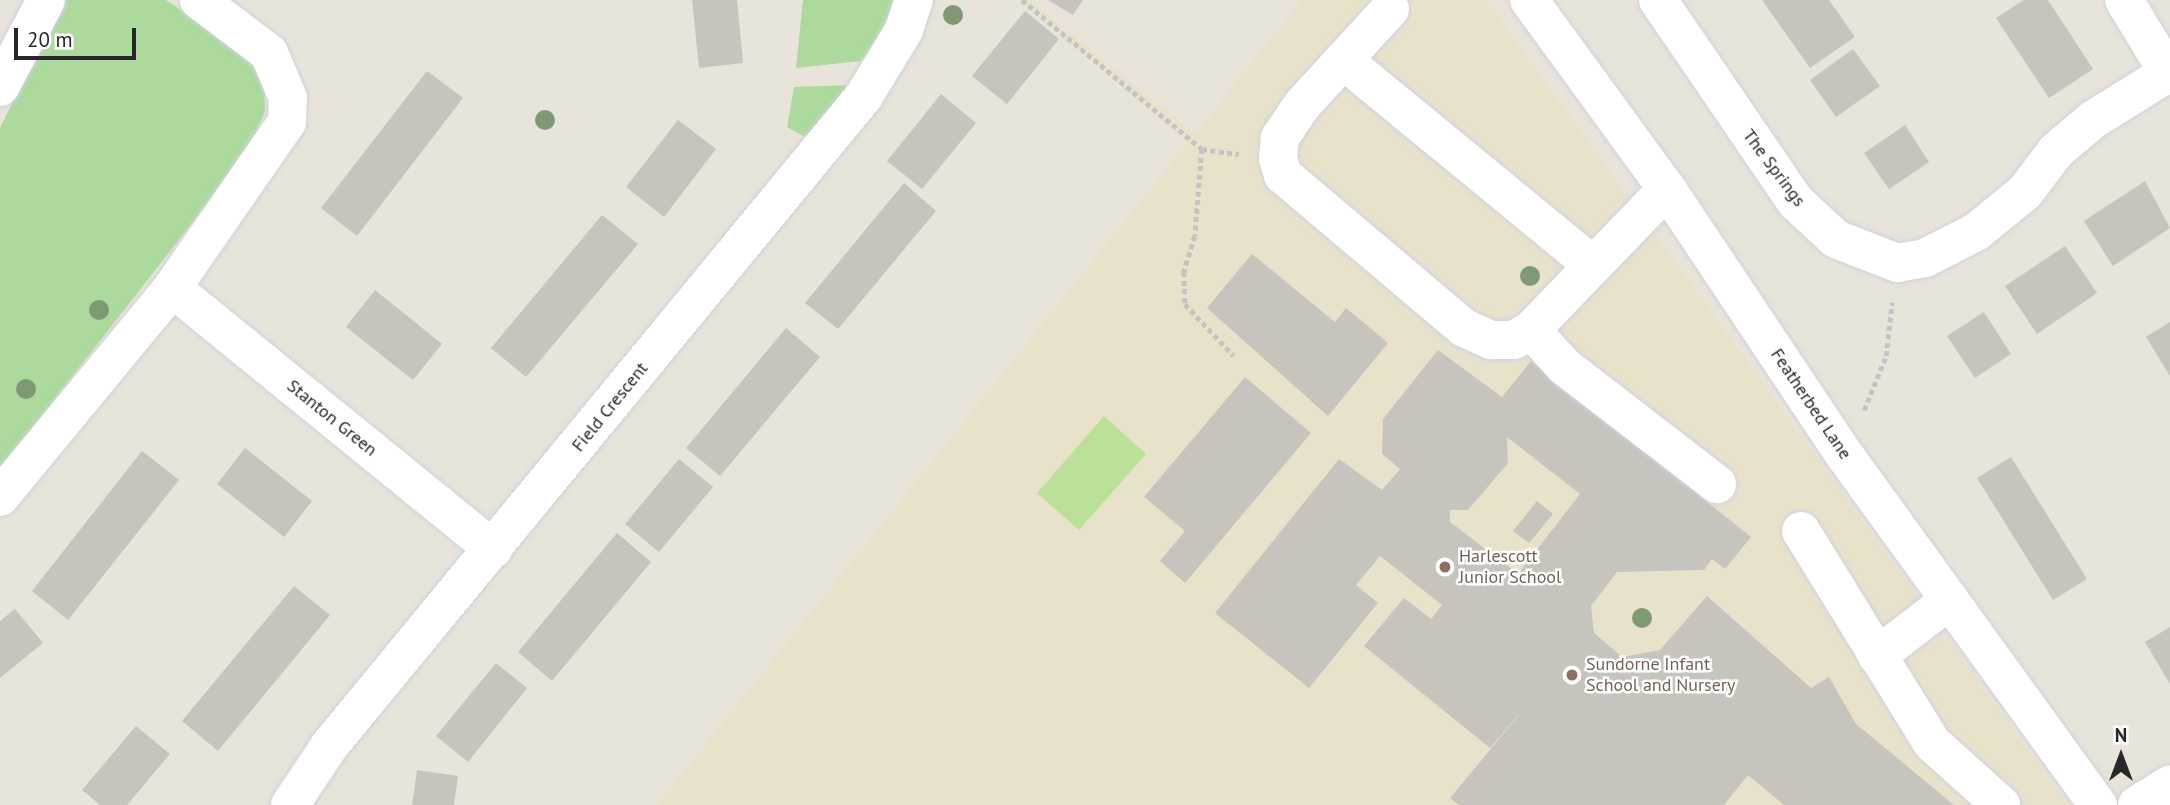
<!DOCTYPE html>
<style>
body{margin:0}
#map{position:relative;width:2170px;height:805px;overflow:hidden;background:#e9e4da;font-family:"PT Sans",sans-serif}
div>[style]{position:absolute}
.education>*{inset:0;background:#e9e2cb}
.green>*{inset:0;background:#abda9c}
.pitch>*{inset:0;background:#bbe198}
.building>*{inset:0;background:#c7c3bd}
.path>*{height:4.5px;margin-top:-2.25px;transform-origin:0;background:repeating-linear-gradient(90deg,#c3c3c3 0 5px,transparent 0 8.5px)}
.roads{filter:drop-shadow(0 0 2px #d0d1df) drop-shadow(0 0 2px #d0d1df)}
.minor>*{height:38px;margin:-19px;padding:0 19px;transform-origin:19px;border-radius:19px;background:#fff}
.trees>*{width:20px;height:20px;margin:-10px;border-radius:50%;background:#7e9974}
.dots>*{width:19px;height:19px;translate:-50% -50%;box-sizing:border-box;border:4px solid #fff;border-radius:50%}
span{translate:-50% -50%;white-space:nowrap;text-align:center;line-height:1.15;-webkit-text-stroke:5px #fff;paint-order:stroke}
.street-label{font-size:18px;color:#272727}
.education-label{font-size:18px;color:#785e54}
.left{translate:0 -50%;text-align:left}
.north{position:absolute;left:2086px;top:721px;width:70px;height:70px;-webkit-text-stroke:5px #fff;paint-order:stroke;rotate:0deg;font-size:19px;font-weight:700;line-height:28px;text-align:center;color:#272727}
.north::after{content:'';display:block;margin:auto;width:24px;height:32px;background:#272727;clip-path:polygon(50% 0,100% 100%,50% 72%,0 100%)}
.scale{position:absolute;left:14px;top:28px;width:122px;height:32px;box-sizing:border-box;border:4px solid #272727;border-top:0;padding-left:9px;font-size:21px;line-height:24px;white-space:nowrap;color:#272727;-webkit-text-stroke:5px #fff;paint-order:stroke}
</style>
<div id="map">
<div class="education">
<div style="clip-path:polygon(1021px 0,1030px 0,1195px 134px,1302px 0,1486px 0,2068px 805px,657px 805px,1187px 143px)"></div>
</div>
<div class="green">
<div style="clip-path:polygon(62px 0,166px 0,253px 59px,264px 81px,265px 111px,249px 150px,0 469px,0 128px)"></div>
<div style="clip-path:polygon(803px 0,894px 0,873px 53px,861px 61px,796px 68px)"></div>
<div style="clip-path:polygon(853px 85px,805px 137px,787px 127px,794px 87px)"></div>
</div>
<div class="pitch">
<div style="clip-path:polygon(1104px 416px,1146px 454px,1079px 530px,1037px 493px)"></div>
</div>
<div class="building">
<div style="clip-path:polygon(692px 0,737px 0,743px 63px,699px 68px)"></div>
<div style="clip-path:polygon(1048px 0,1083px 0,1073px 15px)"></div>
<div style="clip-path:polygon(1762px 0,1829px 0,1855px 37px,1810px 68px)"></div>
<div style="clip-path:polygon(2024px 0,2048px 0,2093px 69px,2049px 98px,1996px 18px)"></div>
<div style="clip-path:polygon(1025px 11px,1059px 39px,1007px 104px,972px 76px)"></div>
<div style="clip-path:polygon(1853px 49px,1880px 86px,1836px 117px,1810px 80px)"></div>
<div style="clip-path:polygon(427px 71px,463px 98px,357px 236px,321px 208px)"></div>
<div style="clip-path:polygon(941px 94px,976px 123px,922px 189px,887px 161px)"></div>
<div style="clip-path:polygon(678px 120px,716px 149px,664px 217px,626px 187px)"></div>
<div style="clip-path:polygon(1905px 125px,1929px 162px,1889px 189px,1864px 153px)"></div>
<div style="clip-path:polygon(2145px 181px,2170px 228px,2113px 266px,2084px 221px)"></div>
<div style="clip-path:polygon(904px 183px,936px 211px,838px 329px,805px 303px)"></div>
<div style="clip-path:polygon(602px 215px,638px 244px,526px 377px,491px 348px)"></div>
<div style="clip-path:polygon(2065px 246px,2097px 293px,2037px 334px,2005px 286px)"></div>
<div style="clip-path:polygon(1252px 254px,1335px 322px,1346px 308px,1388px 343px,1328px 416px,1207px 308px)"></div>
<div style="clip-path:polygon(375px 290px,442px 344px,413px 380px,346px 327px)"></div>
<div style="clip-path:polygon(1984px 312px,2011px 354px,1975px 378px,1947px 336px)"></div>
<div style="clip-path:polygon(2170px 322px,2170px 376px,2146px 337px)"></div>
<div style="clip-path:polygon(786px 328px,820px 357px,720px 476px,686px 448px)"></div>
<div style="clip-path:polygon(evenodd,1438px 350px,1502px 397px,1531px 361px,1751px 537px,1725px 569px,1712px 559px,1704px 570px,1617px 572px,1591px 606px,1594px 633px,1622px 657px,1660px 650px,1707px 596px,1811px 688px,1829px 677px,1856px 724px,1954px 805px,1784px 805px,1748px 775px,1724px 805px,1459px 805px,1450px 798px,1533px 698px,1490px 748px,1364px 646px,1404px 598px,1431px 619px,1442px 605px,1380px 556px,1356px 585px,1378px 603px,1309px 688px,1215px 613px,1339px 459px,1382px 490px,1400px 469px,1382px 454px,1383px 419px,1438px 350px,1507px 437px,1580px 494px,1518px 574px,1450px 522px,1450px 510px,1468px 510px,1508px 463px,1507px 437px)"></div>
<div style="clip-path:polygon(1245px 377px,1311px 433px,1185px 583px,1160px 561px,1185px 531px,1144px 497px)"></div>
<div style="clip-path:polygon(245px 448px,312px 501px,284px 537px,217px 484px)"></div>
<div style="clip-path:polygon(142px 451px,179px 480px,68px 620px,32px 591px)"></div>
<div style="clip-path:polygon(2011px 457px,2087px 579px,2053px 600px,1977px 478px)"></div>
<div style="clip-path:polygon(679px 459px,713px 487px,659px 552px,625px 524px)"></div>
<div style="clip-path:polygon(1537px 501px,1553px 514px,1529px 543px,1513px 531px)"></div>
<div style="clip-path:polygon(617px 533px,651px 562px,552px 681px,518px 652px)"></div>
<div style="clip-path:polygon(294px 586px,330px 615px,218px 751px,182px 721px)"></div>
<div style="clip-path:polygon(15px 609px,43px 643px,0 678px,0 621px)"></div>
<div style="clip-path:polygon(2170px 627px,2170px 684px,2145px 642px)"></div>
<div style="clip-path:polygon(496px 663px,527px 688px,468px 762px,436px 736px)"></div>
<div style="clip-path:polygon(136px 726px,170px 754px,127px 805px,100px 805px,82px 790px)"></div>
<div style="clip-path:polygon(417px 770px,458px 776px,454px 805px,412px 805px)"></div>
</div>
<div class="path">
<div style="left:1022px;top:0;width:234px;rotate:39.6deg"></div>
<div style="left:1202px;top:149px;width:87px;rotate:94.6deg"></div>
<div style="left:1195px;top:236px;width:38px;rotate:107deg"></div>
<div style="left:1184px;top:272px;width:32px;rotate:88deg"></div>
<div style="left:1185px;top:304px;width:71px;rotate:46.7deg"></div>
<div style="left:1202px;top:149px;width:37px;rotate:8deg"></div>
<div style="left:1864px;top:410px;width:58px;rotate:-67.8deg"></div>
<div style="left:1886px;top:356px;width:54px;rotate:-83.7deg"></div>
</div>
<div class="roads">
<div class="minor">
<div style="left:1529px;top:0;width:234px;rotate:53.9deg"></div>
<div style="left:1667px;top:189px;width:322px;rotate:56.3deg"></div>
<div style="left:1846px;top:457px;width:430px;rotate:54.1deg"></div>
<div style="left:1658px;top:0;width:245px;rotate:55.7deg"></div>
<div style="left:1796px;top:202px;width:54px;rotate:42.8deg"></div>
<div style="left:1836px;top:239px;width:66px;rotate:21.5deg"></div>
<div style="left:1897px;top:263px;width:28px;rotate:-10deg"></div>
<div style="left:1925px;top:258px;width:57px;rotate:-27deg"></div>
<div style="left:1976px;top:232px;width:63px;rotate:-39.2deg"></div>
<div style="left:2025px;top:192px;width:53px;rotate:-52.7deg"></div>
<div style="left:2057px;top:150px;width:48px;rotate:-40deg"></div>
<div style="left:2094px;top:119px;width:87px;rotate:-31.9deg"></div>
<div style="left:2124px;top:0;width:89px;rotate:58.8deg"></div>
<div style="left:1390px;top:9px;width:130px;rotate:132.5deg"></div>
<div style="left:1302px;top:105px;width:40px;rotate:124deg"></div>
<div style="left:1280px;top:138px;width:20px;rotate:96deg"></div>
<div style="left:1278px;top:158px;width:18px;rotate:74deg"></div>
<div style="left:1283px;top:175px;width:237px;rotate:40.2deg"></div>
<div style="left:1464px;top:328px;width:30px;rotate:24deg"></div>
<div style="left:1491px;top:340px;width:23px"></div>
<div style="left:1514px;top:340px;width:20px;rotate:-30deg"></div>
<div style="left:1531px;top:330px;width:196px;rotate:-46deg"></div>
<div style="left:1343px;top:60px;width:321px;rotate:39.4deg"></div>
<div style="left:0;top:87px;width:98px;rotate:-62.1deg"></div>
<div style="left:172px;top:288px;width:414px;rotate:39.1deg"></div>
<div style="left:1531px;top:330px;width:50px;rotate:47.4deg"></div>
<div style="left:1565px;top:367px;width:192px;rotate:37.6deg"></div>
<div style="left:0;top:497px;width:271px;rotate:-50.5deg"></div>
<div style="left:172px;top:288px;width:202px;rotate:-55.3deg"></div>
<div style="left:287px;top:122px;width:24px;rotate:-88deg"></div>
<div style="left:288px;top:98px;width:49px;rotate:-112.9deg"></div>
<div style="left:269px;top:53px;width:88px;rotate:-142.9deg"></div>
<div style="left:1801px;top:531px;width:249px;rotate:58.3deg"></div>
<div style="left:1932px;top:743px;width:93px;rotate:41.9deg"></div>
<div style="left:1877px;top:656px;width:92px;rotate:-37.5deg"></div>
<div style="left:290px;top:805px;width:72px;rotate:-56.3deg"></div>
<div style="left:330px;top:745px;width:840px;rotate:-50.55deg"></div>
<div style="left:864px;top:96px;width:77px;rotate:-58.8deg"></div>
<div style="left:904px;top:30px;width:32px;rotate:-72deg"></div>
<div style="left:2137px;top:805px;width:39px;rotate:-32deg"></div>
</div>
</div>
<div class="trees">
<div style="left:953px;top:15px"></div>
<div style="left:545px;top:120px"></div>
<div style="left:1530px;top:276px"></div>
<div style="left:99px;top:310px"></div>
<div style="left:26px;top:389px"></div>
<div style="left:1642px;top:618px"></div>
</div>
<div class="dots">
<div style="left:1445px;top:567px;background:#8d6e63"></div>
<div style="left:1572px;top:675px;background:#8d6e63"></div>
</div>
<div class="street-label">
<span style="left:1774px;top:168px;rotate:53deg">The Springs</span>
<span style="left:1811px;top:404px;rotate:56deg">Featherbed Lane</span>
<span style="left:610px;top:407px;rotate:-51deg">Field Crescent</span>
<span style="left:332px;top:418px;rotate:39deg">Stanton Green</span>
</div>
<div class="education-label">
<span class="left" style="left:1459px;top:567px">Harlescott<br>Junior School</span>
<span class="left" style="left:1586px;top:675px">Sundorne Infant<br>School and Nursery</span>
</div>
<div class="north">N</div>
<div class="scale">20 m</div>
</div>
